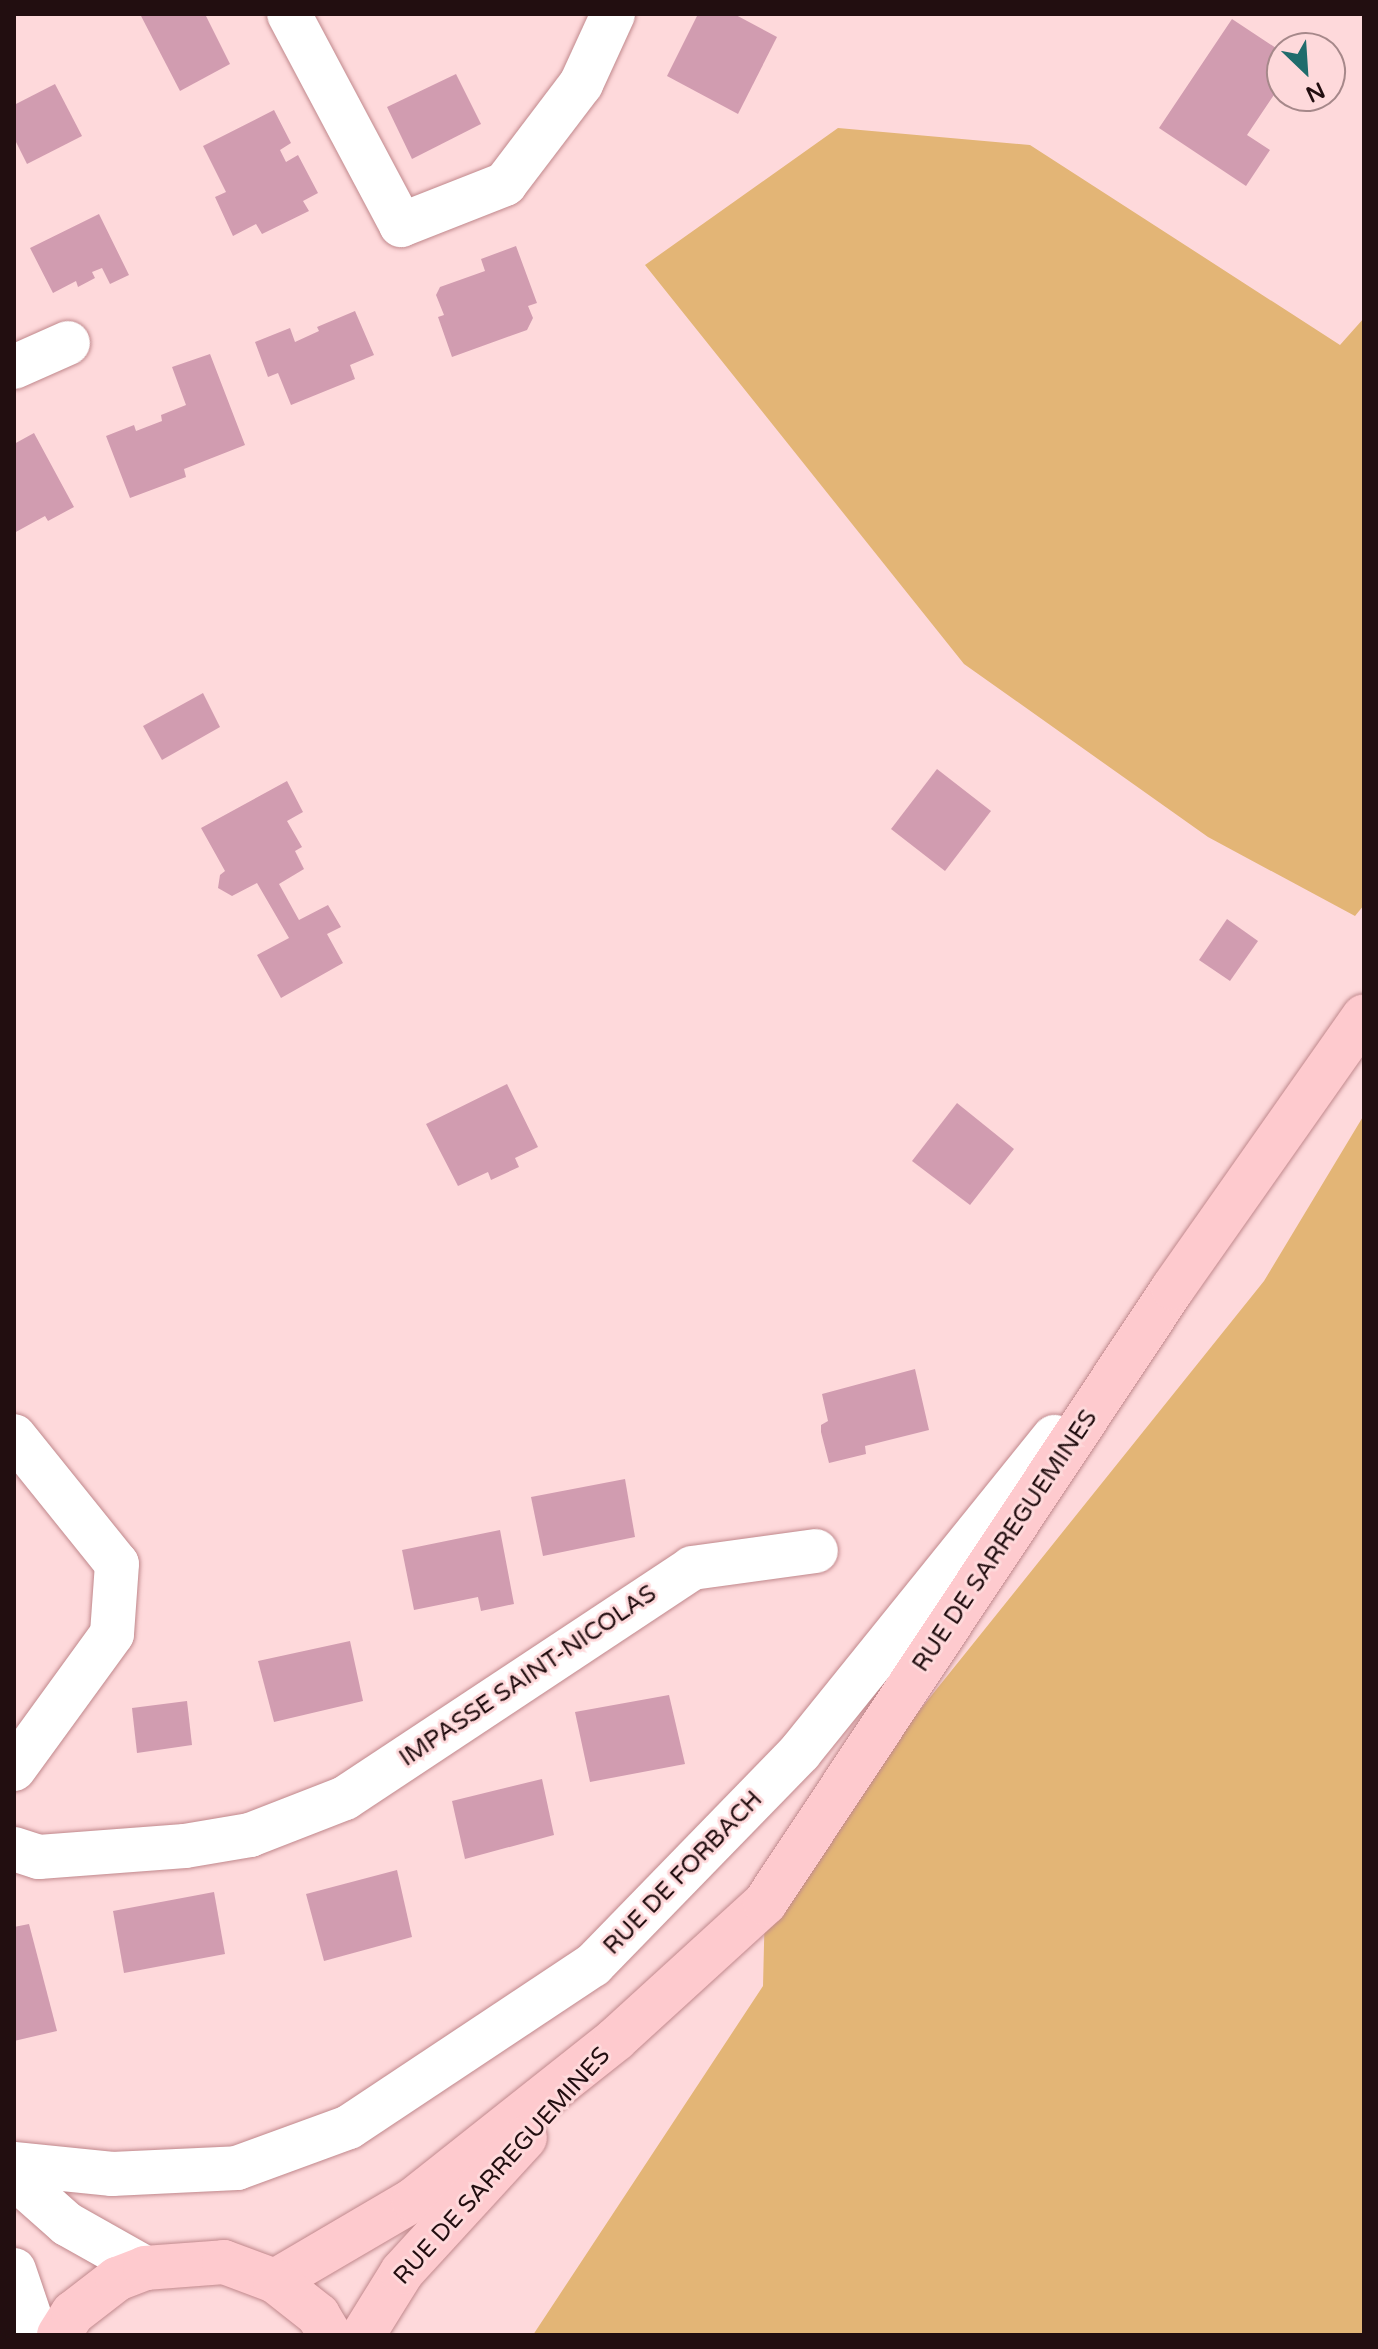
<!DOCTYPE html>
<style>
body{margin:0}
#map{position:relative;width:1378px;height:2349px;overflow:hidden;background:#fed9db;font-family:"Varela Round",sans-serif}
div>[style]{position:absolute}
.green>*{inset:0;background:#e3b576}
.building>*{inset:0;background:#d19cb0}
.roads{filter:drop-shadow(0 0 2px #c0888c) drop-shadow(0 0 2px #c0888c)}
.minor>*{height:44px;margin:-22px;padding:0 22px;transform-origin:22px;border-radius:22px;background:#fff}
.major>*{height:44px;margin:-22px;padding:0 22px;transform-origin:22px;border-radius:22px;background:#fecace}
span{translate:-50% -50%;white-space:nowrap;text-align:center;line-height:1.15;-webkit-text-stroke:6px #fed9db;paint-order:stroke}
.street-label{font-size:24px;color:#220e10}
.frame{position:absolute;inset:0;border:16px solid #220e10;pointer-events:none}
.north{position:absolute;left:1266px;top:32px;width:80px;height:80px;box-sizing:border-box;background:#fed9db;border:2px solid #a6888a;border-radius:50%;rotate:155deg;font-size:22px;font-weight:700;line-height:32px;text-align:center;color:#220e10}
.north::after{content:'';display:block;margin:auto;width:28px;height:36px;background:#206c6c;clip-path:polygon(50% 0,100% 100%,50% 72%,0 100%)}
</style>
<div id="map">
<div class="green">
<div style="clip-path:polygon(838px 128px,1030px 145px,1340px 345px,1364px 318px,1364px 905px,1355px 916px,1208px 837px,964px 664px,645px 265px)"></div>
<div style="clip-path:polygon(1364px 1115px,1364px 2335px,533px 2335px,763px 1986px,765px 1903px,1264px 1281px)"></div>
</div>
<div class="building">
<div style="clip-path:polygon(140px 14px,205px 14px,230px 64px,180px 91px)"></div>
<div style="clip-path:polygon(698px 14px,734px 14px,777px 37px,738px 114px,667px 76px)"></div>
<div style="clip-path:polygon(1232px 19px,1282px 52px,1282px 83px,1247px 135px,1270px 150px,1246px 186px,1159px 128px)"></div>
<div style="clip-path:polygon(456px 74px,481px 124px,412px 159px,387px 107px)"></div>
<div style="clip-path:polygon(55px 84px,82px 136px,27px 164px,14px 138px,14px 105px)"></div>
<div style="clip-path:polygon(274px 110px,291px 143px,280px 150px,286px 162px,298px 155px,318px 193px,303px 201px,309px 211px,262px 234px,256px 224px,233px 236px,215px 197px,226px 192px,203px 146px)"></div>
<div style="clip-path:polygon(99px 214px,129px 275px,110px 284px,102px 268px,92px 272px,95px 278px,78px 287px,76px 281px,53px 293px,30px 248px)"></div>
<div style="clip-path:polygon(516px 246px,537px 303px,528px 306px,533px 318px,527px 330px,452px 357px,438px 317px,444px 315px,436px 295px,440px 287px,485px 271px,481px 259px)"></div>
<div style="clip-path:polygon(355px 311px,374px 355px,350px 365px,355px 379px,291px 405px,278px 373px,268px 377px,255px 342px,290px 328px,295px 342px,319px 331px,317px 327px)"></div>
<div style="clip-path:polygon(210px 354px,245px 445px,184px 469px,186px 477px,130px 498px,106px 436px,134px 425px,136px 431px,162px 421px,161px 415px,186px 405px,172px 367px)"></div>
<div style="clip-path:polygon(34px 433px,74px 507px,48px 521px,45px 516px,14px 533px,14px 444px)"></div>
<div style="clip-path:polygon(203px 693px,220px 727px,162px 760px,143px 726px)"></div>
<div style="clip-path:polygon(937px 769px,991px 811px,945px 871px,891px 829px)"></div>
<div style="clip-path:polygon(287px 781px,303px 812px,287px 821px,302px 847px,295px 851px,304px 869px,279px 884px,299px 920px,328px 905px,341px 927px,327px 934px,343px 963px,281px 998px,257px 955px,289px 938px,257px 883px,232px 896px,218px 888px,220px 875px,225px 871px,201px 828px)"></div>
<div style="clip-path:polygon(1227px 919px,1258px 941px,1230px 981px,1199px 960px)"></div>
<div style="clip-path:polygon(507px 1084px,538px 1147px,515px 1158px,519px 1167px,491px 1180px,488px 1172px,458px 1186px,426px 1124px)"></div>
<div style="clip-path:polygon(957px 1103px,1014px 1149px,970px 1205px,912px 1161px)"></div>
<div style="clip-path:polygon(915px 1369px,929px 1430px,865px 1446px,866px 1454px,829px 1463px,821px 1432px,821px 1425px,828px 1421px,822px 1394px)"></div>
<div style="clip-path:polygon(625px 1479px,635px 1537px,543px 1556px,531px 1497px)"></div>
<div style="clip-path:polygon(500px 1530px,514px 1604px,481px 1611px,478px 1597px,414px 1610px,402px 1550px)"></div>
<div style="clip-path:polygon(350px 1641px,363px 1701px,274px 1722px,258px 1661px)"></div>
<div style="clip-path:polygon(669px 1695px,685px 1764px,590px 1782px,575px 1712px)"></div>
<div style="clip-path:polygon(187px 1701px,192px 1745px,137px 1753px,132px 1708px)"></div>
<div style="clip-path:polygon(542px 1779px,554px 1835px,465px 1859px,452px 1801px)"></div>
<div style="clip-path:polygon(397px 1870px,412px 1937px,324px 1961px,306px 1894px)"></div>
<div style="clip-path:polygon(214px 1892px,225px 1954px,124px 1973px,113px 1911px)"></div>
<div style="clip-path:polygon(29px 1924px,57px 2031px,14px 2041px,14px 1927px)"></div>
</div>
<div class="roads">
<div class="minor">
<div style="left:289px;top:14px;width:239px;rotate:62deg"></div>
<div style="left:401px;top:225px;width:112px;rotate:-21.5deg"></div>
<div style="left:505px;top:184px;width:126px;rotate:-52.8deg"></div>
<div style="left:581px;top:84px;width:77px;rotate:-65.4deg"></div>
<div style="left:14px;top:367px;width:59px;rotate:-24deg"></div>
<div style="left:14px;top:1436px;width:164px;rotate:51.2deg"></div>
<div style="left:117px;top:1564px;width:70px;rotate:94.1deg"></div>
<div style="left:112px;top:1634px;width:167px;rotate:126deg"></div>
<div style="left:14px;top:1849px;width:26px;rotate:18deg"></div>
<div style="left:39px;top:1857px;width:146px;rotate:-4.3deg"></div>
<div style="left:185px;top:1846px;width:66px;rotate:-9.6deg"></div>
<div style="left:250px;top:1835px;width:102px;rotate:-21.3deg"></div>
<div style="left:345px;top:1798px;width:416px;rotate:-33.5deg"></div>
<div style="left:692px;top:1568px;width:125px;rotate:-7.8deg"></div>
<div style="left:14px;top:2164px;width:99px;rotate:5.8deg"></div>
<div style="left:112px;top:2174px;width:125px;rotate:-2.7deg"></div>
<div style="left:237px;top:2168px;width:119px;rotate:-20.1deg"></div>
<div style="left:349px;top:2127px;width:293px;rotate:-33.6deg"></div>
<div style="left:593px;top:1965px;width:297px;rotate:-45.8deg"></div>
<div style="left:800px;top:1752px;width:405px;rotate:-51.1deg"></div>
<div style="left:14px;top:2177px;width:71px;rotate:41.6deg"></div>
<div style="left:67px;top:2224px;width:90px;rotate:29.4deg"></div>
<div style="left:14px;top:2270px;width:69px;rotate:71.3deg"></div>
</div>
<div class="major">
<div style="left:275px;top:2281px;width:160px;rotate:-30.4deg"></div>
<div style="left:413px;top:2200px;width:259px;rotate:-38.4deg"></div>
<div style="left:616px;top:2039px;width:202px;rotate:-42.4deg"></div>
<div style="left:765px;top:1903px;width:738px;rotate:-56.44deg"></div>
<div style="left:1173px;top:1288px;width:332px;rotate:-54.9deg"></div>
<div style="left:59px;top:2335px;width:26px;rotate:-58deg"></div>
<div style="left:73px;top:2313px;width:56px;rotate:-37.7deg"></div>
<div style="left:117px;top:2279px;width:30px;rotate:-21deg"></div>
<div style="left:145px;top:2268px;width:79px;rotate:-4.3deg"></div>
<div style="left:224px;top:2262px;width:54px;rotate:20.4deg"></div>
<div style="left:275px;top:2281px;width:55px;rotate:38.3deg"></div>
<div style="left:318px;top:2315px;width:23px;rotate:59deg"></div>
<div style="left:363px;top:2335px;width:74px;rotate:-58.2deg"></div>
<div style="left:402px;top:2272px;width:182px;rotate:-47.5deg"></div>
</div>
</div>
<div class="street-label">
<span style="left:1005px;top:1541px;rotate:-56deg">RUE DE SARREGUEMINES</span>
<span style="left:528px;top:1676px;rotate:-34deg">IMPASSE SAINT-NICOLAS</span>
<span style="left:683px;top:1873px;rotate:-46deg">RUE DE FORBACH</span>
<span style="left:502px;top:2166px;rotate:-48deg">RUE DE SARREGUEMINES</span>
</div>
<div class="frame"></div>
<div class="north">N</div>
</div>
